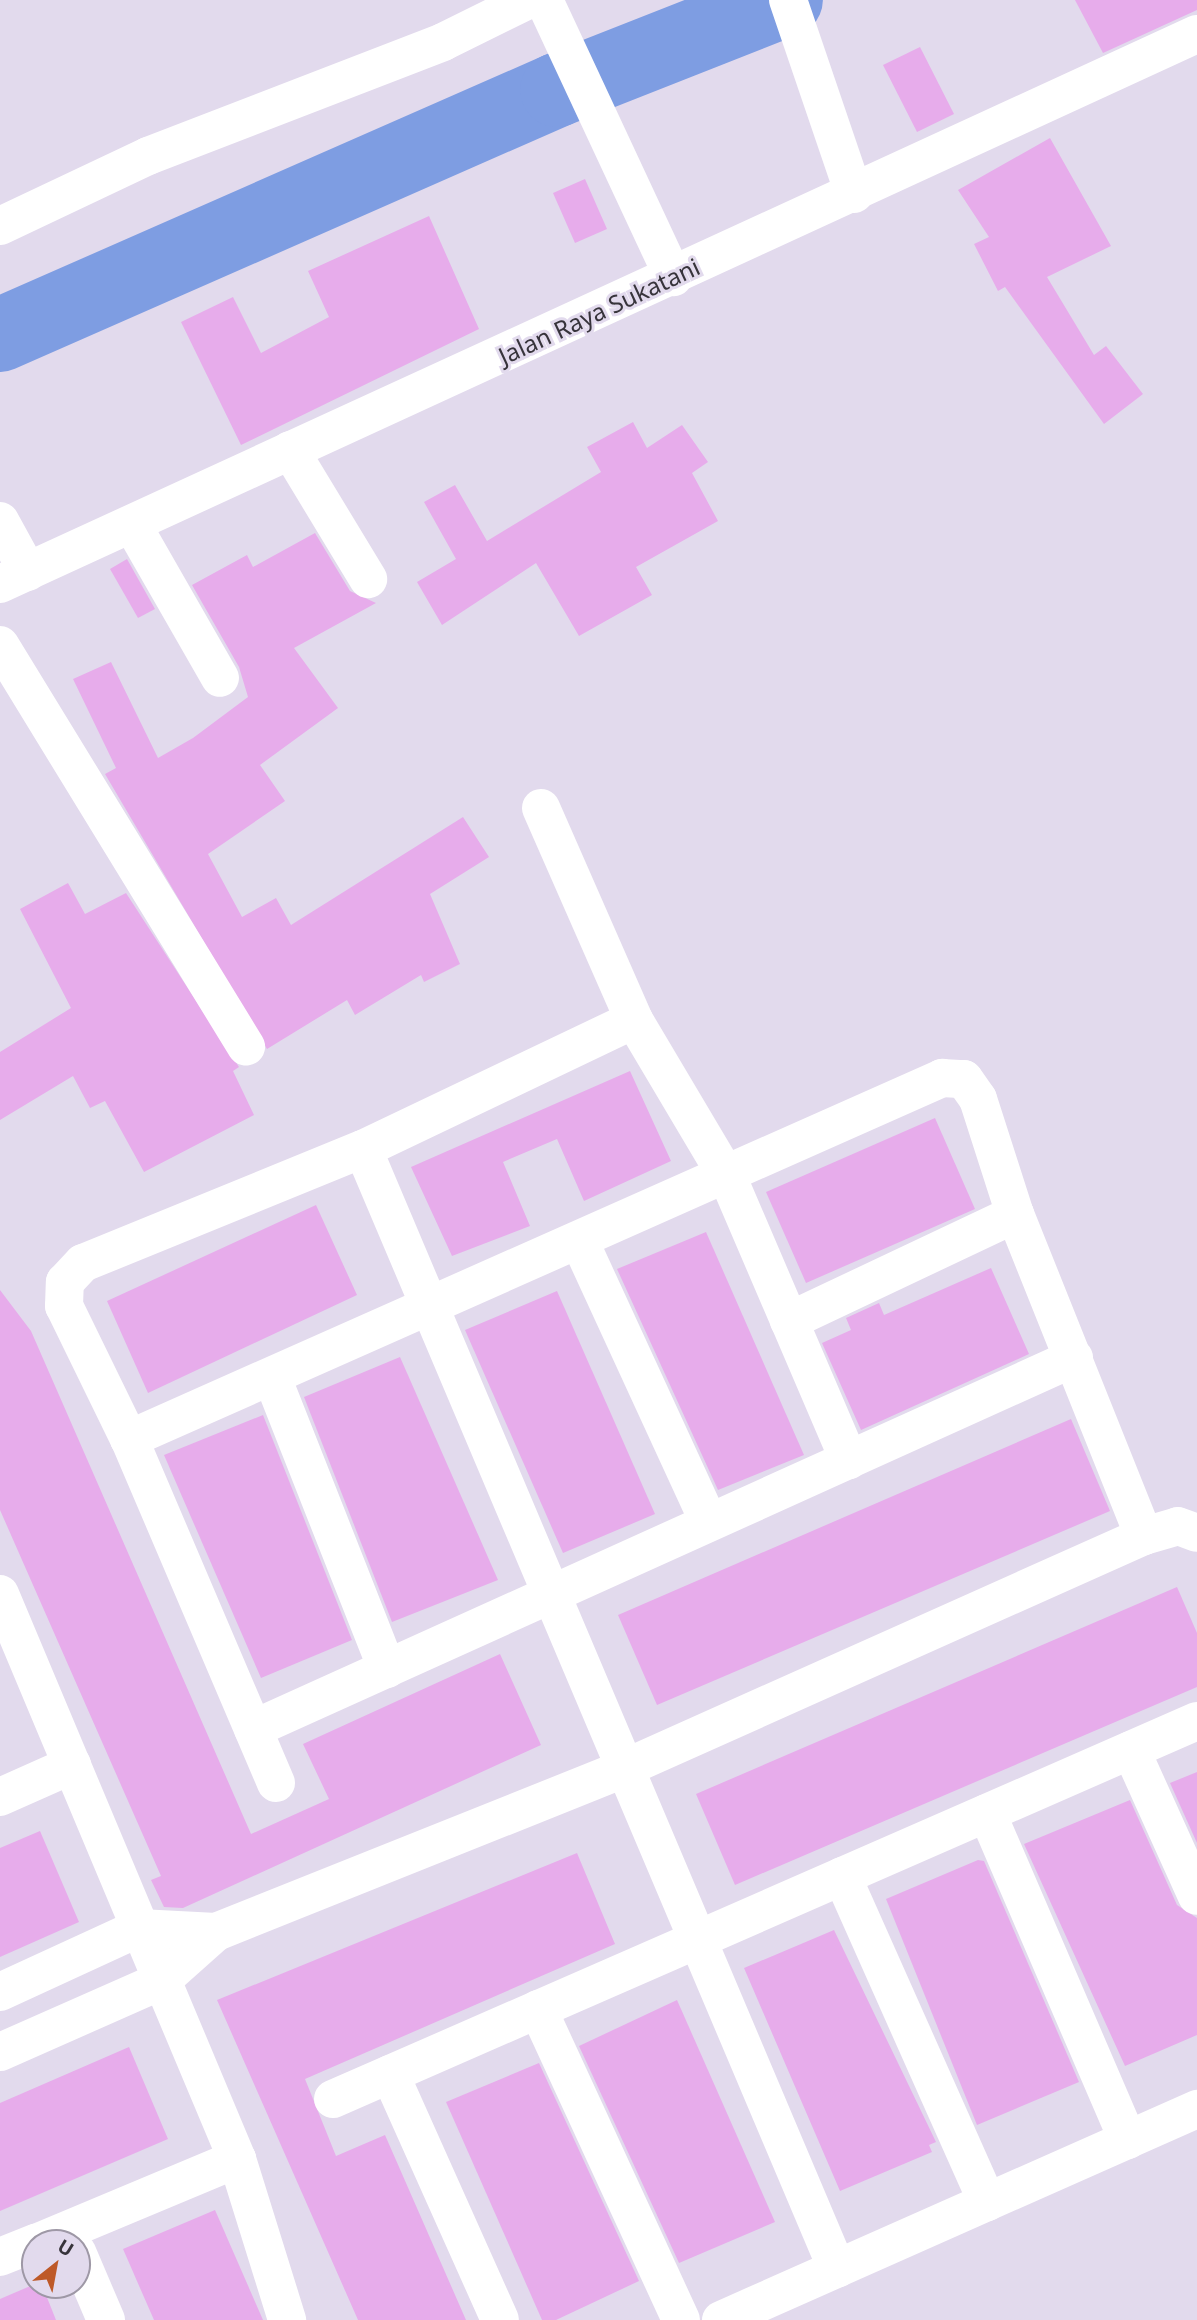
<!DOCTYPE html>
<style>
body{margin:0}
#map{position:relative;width:1197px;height:2320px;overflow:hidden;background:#e2daed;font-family:"Noto Sans",sans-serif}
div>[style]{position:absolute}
.river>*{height:74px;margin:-37px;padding:0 37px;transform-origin:37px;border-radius:37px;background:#7e9de2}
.building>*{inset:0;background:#e7aceb}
.minor>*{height:38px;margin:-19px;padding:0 19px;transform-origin:19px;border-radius:19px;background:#fff}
.major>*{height:38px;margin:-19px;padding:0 19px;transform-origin:19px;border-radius:19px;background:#fff}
span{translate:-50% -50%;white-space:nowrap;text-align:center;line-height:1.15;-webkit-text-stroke:6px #e2daed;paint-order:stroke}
.street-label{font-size:24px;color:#37343b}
.north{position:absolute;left:21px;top:2229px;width:70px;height:70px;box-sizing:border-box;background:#e2daed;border:2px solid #9e98a6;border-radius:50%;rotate:31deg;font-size:19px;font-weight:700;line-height:28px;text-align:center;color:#37343b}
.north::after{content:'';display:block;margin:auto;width:24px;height:32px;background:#be5928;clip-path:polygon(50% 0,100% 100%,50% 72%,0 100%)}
</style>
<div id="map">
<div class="river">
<div style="left:0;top:335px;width:609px;rotate:-23.74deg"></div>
<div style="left:557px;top:90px;width:246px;rotate:-21.5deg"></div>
</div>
<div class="building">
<div style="clip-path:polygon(1075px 0,1197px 0,1197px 10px,1103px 53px)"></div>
<div style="clip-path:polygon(920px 47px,954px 114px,917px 132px,883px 65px)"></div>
<div style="clip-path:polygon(1050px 138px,1111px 246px,1047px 277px,1094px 355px,1106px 346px,1143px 394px,1104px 424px,1005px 287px,998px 291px,974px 244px,989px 237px,958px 190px)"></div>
<div style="clip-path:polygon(585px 179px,607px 229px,575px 243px,553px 193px)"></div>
<div style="clip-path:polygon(429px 216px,479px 329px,241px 445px,181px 322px,233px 297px,261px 353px,329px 317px,308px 271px)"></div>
<div style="clip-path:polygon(633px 422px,647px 448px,682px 425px,708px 462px,692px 473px,718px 521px,636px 567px,652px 595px,579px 636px,536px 563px,442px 625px,417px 582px,456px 559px,424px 502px,455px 485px,487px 541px,601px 472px,587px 447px)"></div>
<div style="clip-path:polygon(315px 533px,350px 591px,376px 603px,294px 648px,338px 708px,260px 765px,285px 801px,208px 854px,242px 917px,276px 898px,291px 925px,463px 817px,489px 857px,430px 894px,460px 964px,424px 982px,421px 975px,355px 1015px,347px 1000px,267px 1049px,105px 774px,116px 768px,73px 679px,111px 662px,158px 758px,193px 738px,248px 697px,239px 667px,192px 585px,247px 555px,253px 567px)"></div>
<div style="clip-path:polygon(127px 559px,155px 609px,138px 618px,110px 569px)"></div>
<div style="clip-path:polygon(68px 883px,85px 914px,126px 893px,239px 1067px,233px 1071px,254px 1115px,144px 1172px,105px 1101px,90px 1108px,73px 1076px,0 1120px,0 1052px,71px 1008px,20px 909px)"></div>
<div style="clip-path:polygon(630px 1071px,671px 1161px,584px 1201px,557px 1139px,503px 1162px,530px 1226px,452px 1256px,411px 1167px)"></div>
<div style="clip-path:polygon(935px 1118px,975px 1209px,806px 1283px,766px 1192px)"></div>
<div style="clip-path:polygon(316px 1205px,357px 1295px,148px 1393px,107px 1301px)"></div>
<div style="clip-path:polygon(706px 1232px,804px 1455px,718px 1490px,617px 1269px)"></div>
<div style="clip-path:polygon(991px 1268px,1029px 1354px,861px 1430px,822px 1343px,851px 1330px,846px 1318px,879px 1303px,884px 1315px)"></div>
<div style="clip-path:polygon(0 1290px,31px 1331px,251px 1834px,329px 1799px,303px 1744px,500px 1654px,541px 1745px,183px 1908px,164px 1907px,151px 1880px,161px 1876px,0 1510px)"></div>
<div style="clip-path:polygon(557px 1291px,655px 1514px,563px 1553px,465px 1330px)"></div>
<div style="clip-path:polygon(400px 1357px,498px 1580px,392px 1622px,304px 1397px)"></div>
<div style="clip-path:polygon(263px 1415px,352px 1640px,261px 1678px,164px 1455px)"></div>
<div style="clip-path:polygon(1071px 1419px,1110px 1511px,657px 1705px,618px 1615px)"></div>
<div style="clip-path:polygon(1177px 1587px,1197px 1633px,1197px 1687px,735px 1885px,696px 1794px)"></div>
<div style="clip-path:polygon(1197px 1772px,1197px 1843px,1170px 1783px)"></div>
<div style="clip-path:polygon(1130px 1800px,1177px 1905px,1197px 1918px,1197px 2035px,1125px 2066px,1024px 1844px)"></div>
<div style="clip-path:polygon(40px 1831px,79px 1922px,0 1957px,0 1848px)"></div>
<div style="clip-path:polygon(577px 1853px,615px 1944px,305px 2079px,336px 2156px,385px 2135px,466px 2320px,358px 2320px,217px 2000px)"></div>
<div style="clip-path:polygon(978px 1860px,984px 1861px,1079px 2082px,977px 2125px,886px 1899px)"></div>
<div style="clip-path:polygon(834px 1930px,936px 2142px,929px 2145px,932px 2152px,840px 2191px,744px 1968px)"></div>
<div style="clip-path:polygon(677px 2000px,775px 2222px,679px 2263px,579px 2046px)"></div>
<div style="clip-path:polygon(129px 2047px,168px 2139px,0 2211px,0 2103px)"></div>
<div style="clip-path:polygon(539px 2063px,639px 2281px,556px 2320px,542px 2320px,446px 2102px)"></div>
<div style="clip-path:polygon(215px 2210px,263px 2320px,154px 2320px,123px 2249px)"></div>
<div style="clip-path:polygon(35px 2284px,42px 2285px,56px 2320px,0 2320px,0 2299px)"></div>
</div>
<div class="minor">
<div style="left:544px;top:0;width:306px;rotate:65deg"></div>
<div style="left:788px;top:0;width:205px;rotate:71.2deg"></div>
<div style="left:0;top:226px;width:164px;rotate:-25.3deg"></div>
<div style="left:148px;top:156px;width:316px;rotate:-21.1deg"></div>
<div style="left:443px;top:42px;width:95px;rotate:-26.3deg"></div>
<div style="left:290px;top:450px;width:151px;rotate:58.8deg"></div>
<div style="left:0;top:521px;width:58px;rotate:61.2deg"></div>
<div style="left:133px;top:526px;width:175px;rotate:60.2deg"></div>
<div style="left:0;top:645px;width:471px;rotate:58.5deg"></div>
<div style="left:541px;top:808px;width:232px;rotate:66.3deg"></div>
<div style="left:634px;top:1020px;width:184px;rotate:59.3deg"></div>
<div style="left:728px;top:1178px;width:307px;rotate:66.8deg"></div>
<div style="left:363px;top:1149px;width:1216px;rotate:67.06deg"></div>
<div style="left:580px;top:1242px;width:308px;rotate:65.3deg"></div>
<div style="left:789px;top:1321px;width:250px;rotate:-25.3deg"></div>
<div style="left:272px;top:1377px;width:314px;rotate:68.5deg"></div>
<div style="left:129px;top:1439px;width:890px;rotate:-23.94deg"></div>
<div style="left:942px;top:1078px;width:22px;rotate:3deg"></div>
<div style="left:964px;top:1079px;width:24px;rotate:55deg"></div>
<div style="left:978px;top:1099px;width:121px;rotate:72.2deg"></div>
<div style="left:1015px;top:1214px;width:347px;rotate:68.2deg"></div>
<div style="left:0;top:1594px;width:613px;rotate:67.24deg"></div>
<div style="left:237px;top:2159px;width:169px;rotate:72.7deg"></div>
<div style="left:253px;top:1729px;width:901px;rotate:-24.32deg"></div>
<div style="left:1131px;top:1750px;width:160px;rotate:65.7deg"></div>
<div style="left:276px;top:1783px;width:374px;rotate:-113.1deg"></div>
<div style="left:129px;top:1439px;width:148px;rotate:-116deg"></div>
<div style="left:64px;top:1306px;width:24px;rotate:-88deg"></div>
<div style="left:65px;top:1282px;width:26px;rotate:-47deg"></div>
<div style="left:83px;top:1263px;width:302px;rotate:-22.2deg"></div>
<div style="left:363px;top:1149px;width:300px;rotate:-25.5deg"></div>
<div style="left:0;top:1797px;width:79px;rotate:-24deg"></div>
<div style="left:987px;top:1813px;width:356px;rotate:66.7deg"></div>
<div style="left:842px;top:1876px;width:357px;rotate:66deg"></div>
<div style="left:0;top:1992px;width:153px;rotate:-24.7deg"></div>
<div style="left:139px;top:1928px;width:77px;rotate:3deg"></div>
<div style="left:538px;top:2009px;width:342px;rotate:65.3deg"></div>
<div style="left:0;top:2052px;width:176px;rotate:-23.8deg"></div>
<div style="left:161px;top:1981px;width:74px;rotate:-41.7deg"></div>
<div style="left:216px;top:1932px;width:441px;rotate:-21.8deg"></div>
<div style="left:625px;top:1768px;width:568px;rotate:-24.09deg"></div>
<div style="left:1144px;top:1536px;width:35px;rotate:-16deg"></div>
<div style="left:1178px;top:1526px;width:20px;rotate:20deg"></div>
<div style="left:390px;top:2074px;width:269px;rotate:65.9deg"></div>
<div style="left:333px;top:2099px;width:943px;rotate:-23.63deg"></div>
<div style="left:36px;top:2243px;width:218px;rotate:-22.7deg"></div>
<div style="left:77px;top:2252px;width:74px;rotate:66.9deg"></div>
<div style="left:0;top:2257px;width:38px;rotate:-22deg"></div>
<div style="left:721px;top:2320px;width:521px;rotate:-23.91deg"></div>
</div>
<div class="major">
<div style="left:0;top:584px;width:1317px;rotate:-24.68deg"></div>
</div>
<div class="street-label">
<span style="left:599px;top:311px;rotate:-25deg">Jalan Raya Sukatani</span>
</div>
<div class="north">U</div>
</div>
